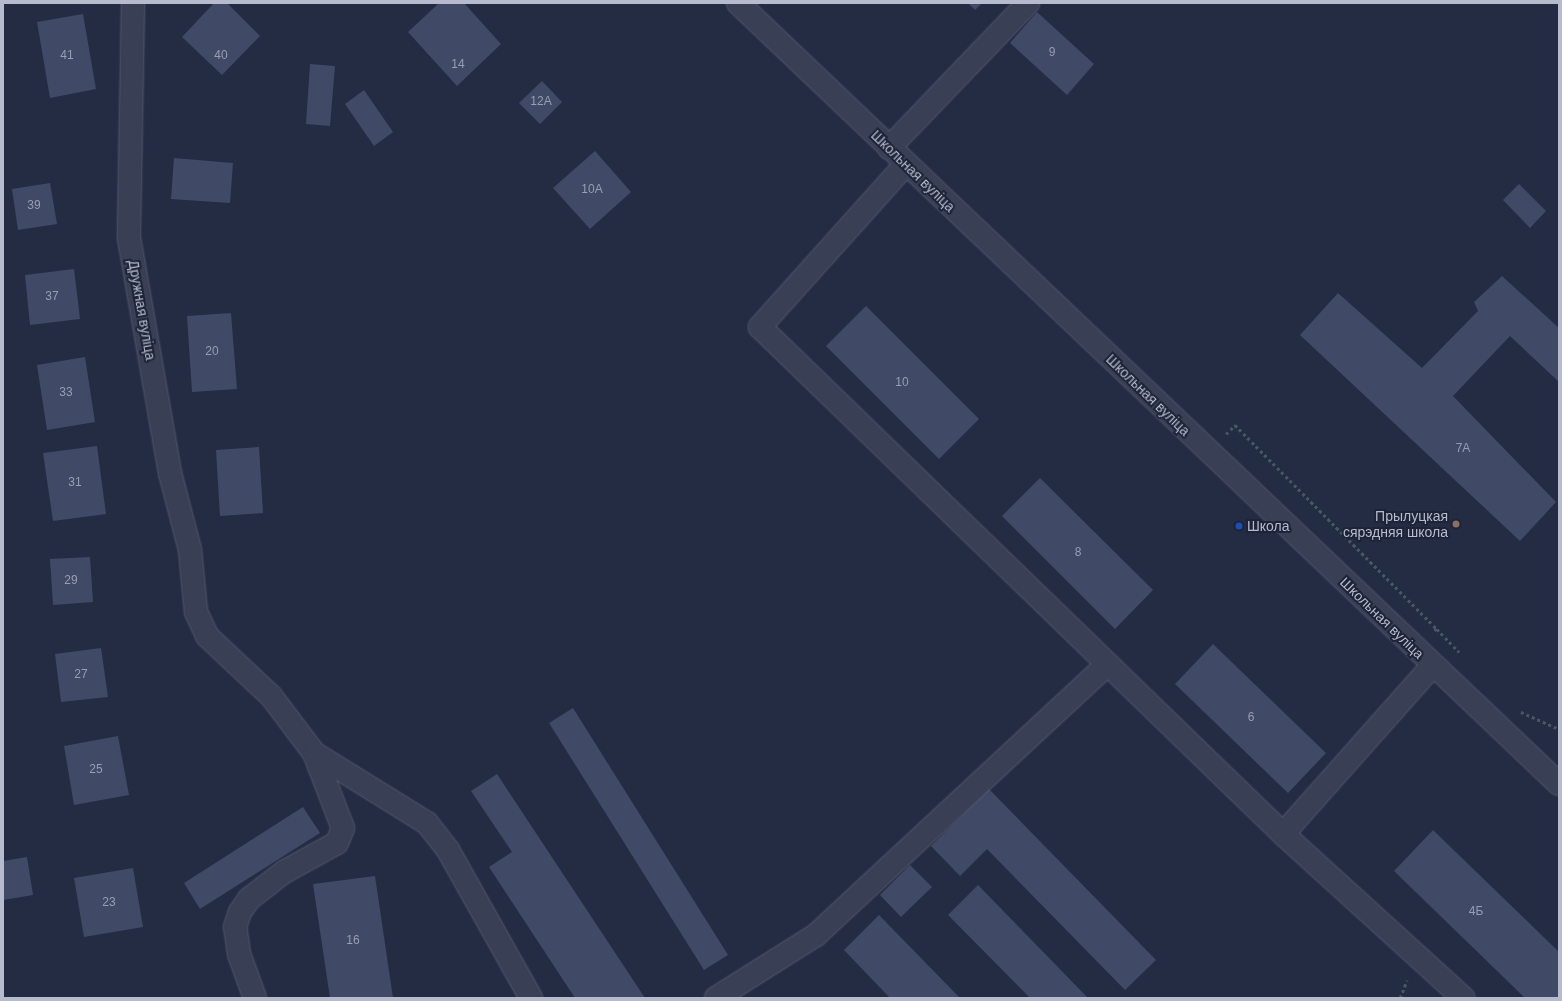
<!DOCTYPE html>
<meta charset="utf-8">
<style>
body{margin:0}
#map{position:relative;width:1562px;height:1001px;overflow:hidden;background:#242c44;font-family:Helvetica,sans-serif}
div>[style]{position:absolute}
.building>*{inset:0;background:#404965}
.path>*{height:2.5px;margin-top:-1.25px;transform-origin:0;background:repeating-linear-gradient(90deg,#445961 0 3px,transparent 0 6px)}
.roads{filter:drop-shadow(0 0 1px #545a6e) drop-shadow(0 0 1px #545a6e)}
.minor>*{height:22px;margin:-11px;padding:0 11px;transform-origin:11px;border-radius:11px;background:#393f54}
.dots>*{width:11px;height:11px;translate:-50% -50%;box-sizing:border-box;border:2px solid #1d2439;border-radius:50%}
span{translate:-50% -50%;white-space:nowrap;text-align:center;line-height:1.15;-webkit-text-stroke:4px #1d2439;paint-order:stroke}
.number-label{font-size:12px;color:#989eb3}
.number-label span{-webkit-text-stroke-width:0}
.street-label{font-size:14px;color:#b6bbcd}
.poi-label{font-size:14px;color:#b6bbcd}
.right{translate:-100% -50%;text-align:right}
.left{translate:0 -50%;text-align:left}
.frame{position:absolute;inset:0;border:4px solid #b6bbcd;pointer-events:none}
</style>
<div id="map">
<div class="building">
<div style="clip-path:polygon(214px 3px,227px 3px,260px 36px,222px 75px,182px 37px)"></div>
<div style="clip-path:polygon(439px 3px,464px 3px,501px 44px,457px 86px,408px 32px)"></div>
<div style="clip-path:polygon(968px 3px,982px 3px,975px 10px)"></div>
<div style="clip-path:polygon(1037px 12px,1094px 64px,1067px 95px,1010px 43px)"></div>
<div style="clip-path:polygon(83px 14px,96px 89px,50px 98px,37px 22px)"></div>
<div style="clip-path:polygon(310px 64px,335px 66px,330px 126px,306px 124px)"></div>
<div style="clip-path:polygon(542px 81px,562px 102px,540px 124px,519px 103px)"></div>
<div style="clip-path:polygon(364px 90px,393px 132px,374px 146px,345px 104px)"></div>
<div style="clip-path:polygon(595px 151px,631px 192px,590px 229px,553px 188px)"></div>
<div style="clip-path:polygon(174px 158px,233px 163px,230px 203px,171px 199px)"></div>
<div style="clip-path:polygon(50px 183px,57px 224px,18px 230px,12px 189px)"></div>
<div style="clip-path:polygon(1519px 184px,1546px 211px,1530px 228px,1503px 200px)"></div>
<div style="clip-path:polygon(74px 269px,80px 319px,30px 325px,25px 275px)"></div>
<div style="clip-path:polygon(1502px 276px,1559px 328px,1559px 382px,1510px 336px,1453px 396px,1556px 502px,1520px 541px,1300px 335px,1338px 293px,1422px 368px,1478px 311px,1474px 302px)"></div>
<div style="clip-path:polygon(866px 306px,979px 419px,939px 459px,826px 346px)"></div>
<div style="clip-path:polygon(231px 313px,237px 389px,192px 392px,187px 316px)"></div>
<div style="clip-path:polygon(85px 357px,95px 422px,47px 430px,37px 365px)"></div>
<div style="clip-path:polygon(97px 446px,106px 514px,53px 521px,43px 453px)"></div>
<div style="clip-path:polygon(259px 447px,263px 513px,220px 516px,216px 450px)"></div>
<div style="clip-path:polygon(1040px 478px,1153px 590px,1115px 629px,1002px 516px)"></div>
<div style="clip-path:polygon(90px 557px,93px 602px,53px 605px,50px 559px)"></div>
<div style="clip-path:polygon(1213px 644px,1326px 753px,1288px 793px,1175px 684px)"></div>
<div style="clip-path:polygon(101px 648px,108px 697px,61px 702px,55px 654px)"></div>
<div style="clip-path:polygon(573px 708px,728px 955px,704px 970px,549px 723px)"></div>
<div style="clip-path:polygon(118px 736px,129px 795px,74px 805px,64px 746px)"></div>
<div style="clip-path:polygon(497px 774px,645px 998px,575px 998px,489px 867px,512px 852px,471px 791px)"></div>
<div style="clip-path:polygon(989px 789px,1156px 960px,1125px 990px,987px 849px,960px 876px,931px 846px)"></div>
<div style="clip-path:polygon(303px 807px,320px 833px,200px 909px,184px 883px)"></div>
<div style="clip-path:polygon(1433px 830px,1559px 952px,1559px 998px,1525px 998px,1394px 871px)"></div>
<div style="clip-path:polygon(27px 857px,33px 895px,3px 900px,3px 861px)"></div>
<div style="clip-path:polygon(910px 865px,932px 887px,901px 917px,880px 895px)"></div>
<div style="clip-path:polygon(133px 868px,143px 927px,84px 937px,74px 878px)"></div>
<div style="clip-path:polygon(375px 876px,393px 998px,330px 998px,313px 884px)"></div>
<div style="clip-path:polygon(978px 885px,1088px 998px,1030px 998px,948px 915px)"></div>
<div style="clip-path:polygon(879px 915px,960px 998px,890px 998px,844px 950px)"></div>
</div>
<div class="path">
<div style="left:1226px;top:434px;width:13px;rotate:-45deg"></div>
<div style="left:1235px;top:425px;width:287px;rotate:45.3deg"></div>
<div style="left:1437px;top:629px;width:4px;rotate:146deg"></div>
<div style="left:1437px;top:629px;width:32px;rotate:46deg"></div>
<div style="left:1521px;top:712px;width:42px;rotate:24.1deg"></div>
<div style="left:1400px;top:998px;width:19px;rotate:-69deg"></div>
</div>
<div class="roads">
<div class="minor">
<div style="left:133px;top:3px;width:235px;rotate:91deg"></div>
<div style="left:129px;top:238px;width:239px;rotate:80.1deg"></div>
<div style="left:170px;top:473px;width:80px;rotate:75.4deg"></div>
<div style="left:190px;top:550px;width:62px;rotate:84.5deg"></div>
<div style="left:196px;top:612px;width:26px;rotate:65deg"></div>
<div style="left:207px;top:636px;width:88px;rotate:43.2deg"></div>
<div style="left:271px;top:696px;width:71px;rotate:53deg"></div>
<div style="left:314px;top:753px;width:133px;rotate:31.8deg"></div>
<div style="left:427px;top:823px;width:34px;rotate:52deg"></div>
<div style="left:448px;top:850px;width:170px;rotate:60.7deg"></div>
<div style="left:738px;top:3px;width:1133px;rotate:43.57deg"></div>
<div style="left:889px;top:148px;width:201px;rotate:-46.2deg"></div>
<div style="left:906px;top:164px;width:219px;rotate:131.9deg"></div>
<div style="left:760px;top:327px;width:728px;rotate:44.11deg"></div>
<div style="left:1283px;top:834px;width:244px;rotate:42.3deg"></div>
<div style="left:1283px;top:834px;width:225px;rotate:-48.4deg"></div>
<div style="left:255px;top:998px;width:47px;rotate:-110deg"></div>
<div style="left:239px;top:954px;width:27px;rotate:-98deg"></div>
<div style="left:235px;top:927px;width:16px;rotate:-72deg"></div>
<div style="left:240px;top:912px;width:16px;rotate:-55deg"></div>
<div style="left:249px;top:899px;width:44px;rotate:-37.6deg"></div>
<div style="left:284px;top:872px;width:60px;rotate:-28.7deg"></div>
<div style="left:337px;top:843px;width:16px;rotate:-68deg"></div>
<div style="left:343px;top:828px;width:80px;rotate:-111.1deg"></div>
<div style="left:716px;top:998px;width:118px;rotate:-32.2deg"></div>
<div style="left:816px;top:935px;width:398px;rotate:-42.9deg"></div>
</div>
</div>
<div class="dots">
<div style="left:1456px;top:524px;background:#8d6e63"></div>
<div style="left:1239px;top:526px;background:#1a4fb4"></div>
</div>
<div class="number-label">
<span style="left:1052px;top:53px">9</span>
<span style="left:67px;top:56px">41</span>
<span style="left:221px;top:56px">40</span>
<span style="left:458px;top:65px">14</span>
<span style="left:541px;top:102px">12А</span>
<span style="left:592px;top:190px">10А</span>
<span style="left:34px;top:206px">39</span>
<span style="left:52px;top:297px">37</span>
<span style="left:212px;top:352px">20</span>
<span style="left:902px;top:383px">10</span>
<span style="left:66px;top:393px">33</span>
<span style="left:1463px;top:449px">7А</span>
<span style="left:75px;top:483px">31</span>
<span style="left:1078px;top:553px">8</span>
<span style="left:71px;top:581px">29</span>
<span style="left:81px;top:675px">27</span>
<span style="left:1251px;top:718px">6</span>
<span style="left:96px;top:770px">25</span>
<span style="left:109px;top:903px">23</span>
<span style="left:1476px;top:912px">4Б</span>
<span style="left:353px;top:941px">16</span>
</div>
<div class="street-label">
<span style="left:913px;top:171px;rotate:44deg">Школьная вуліца</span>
<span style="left:142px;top:310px;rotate:80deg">Дружная вуліца</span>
<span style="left:1148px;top:395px;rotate:44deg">Школьная вуліца</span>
<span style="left:1382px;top:618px;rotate:44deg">Школьная вуліца</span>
</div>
<div class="poi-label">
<span class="right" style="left:1448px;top:524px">Прылуцкая<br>сярэдняя школа</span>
<span class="left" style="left:1247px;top:526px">Школа</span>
</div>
<div class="frame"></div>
</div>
